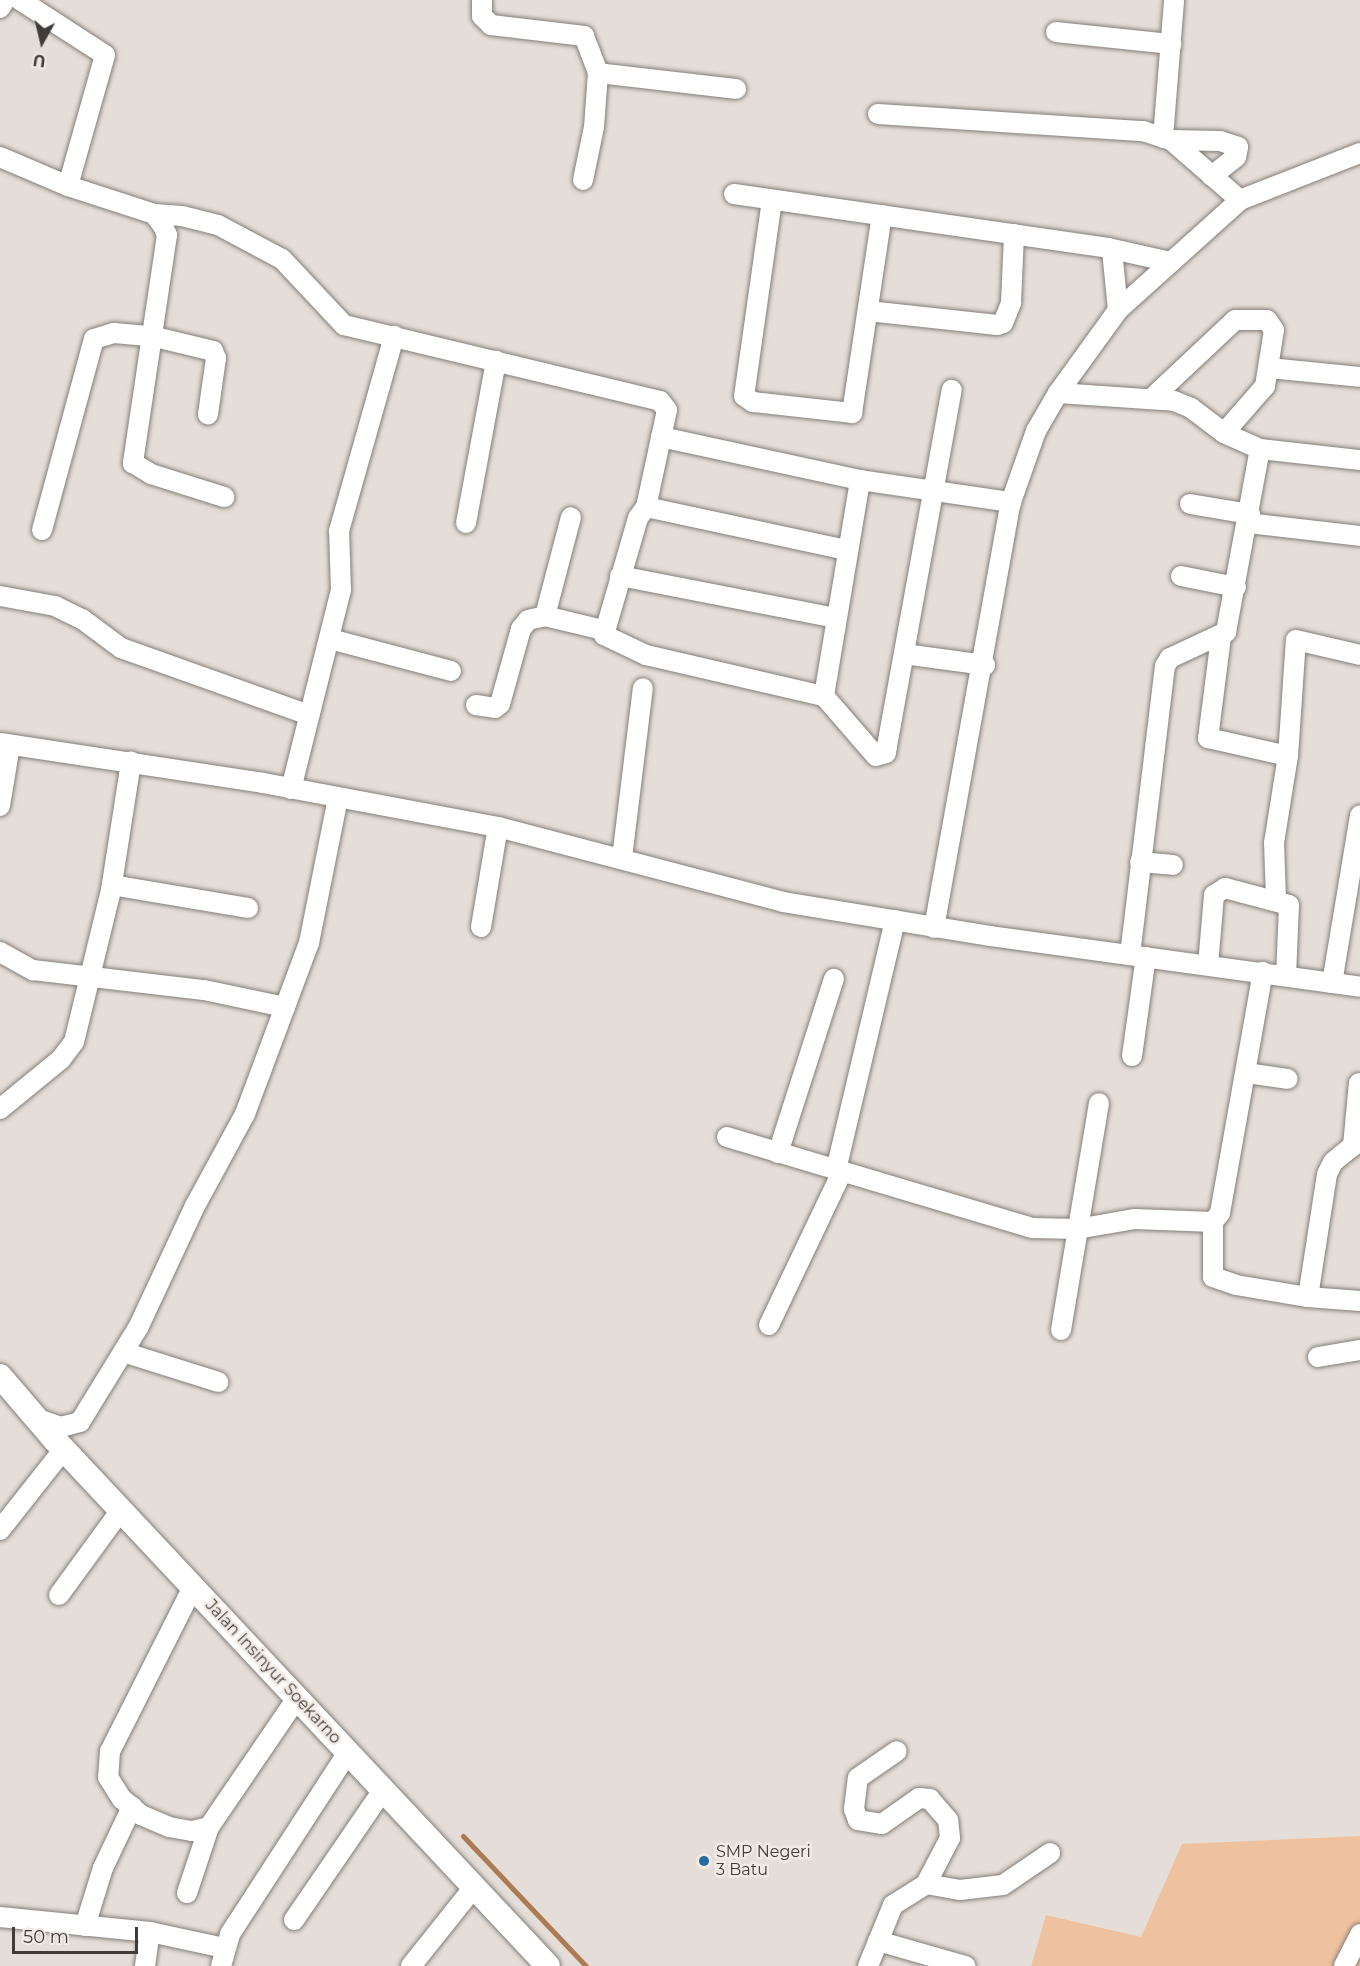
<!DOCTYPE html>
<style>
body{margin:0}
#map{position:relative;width:1360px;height:1966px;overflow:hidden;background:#e5ded8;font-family:Montserrat,sans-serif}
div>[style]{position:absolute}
.green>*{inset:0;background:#efc29f}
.stream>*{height:5px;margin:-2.5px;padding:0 2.5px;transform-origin:2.5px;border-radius:2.5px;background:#aa7b54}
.roads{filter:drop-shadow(0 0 2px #847e79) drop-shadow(0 0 2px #847e79)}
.minor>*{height:20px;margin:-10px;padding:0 10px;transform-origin:10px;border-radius:10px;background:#fff}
.major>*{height:24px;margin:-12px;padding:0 12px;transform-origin:12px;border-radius:12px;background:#fff}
.dots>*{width:16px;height:16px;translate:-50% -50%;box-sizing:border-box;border:3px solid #f2ebe5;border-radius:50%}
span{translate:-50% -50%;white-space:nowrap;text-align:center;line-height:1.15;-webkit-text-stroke:5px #f2ebe5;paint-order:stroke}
.street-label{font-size:16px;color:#3f3c3a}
.poi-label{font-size:16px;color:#3f3c3a}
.left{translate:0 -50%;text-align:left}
.north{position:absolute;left:12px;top:12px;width:60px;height:60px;-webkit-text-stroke:4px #f2ebe5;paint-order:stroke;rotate:188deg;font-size:16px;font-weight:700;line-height:24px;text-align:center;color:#3f3c3a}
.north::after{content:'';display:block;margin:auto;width:21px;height:27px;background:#3f3c3a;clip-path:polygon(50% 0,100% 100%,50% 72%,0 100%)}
.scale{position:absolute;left:12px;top:1927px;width:126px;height:27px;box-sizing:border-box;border:3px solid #3f3c3a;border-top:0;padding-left:8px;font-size:18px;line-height:21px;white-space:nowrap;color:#3f3c3a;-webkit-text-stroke:4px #f2ebe5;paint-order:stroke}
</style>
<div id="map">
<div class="green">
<div style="clip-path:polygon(1360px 1836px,1360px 1966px,1031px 1966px,1046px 1915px,1141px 1937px,1182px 1844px)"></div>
</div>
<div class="stream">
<div style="left:463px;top:1836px;width:179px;rotate:46.6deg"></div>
</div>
<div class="roads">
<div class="minor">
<div style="left:20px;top:0;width:101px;rotate:32.9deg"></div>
<div style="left:105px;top:55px;width:136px;rotate:105.8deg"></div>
<div style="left:482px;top:0;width:16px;rotate:90deg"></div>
<div style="left:482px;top:16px;width:13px;rotate:45deg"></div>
<div style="left:491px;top:25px;width:94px;rotate:6.7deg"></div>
<div style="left:584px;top:36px;width:40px;rotate:69deg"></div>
<div style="left:598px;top:73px;width:54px;rotate:94.2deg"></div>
<div style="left:594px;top:127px;width:54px;rotate:101.7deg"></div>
<div style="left:0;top:8px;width:9px;rotate:-58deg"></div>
<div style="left:1056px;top:32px;width:116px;rotate:6deg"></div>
<div style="left:598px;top:73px;width:139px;rotate:6.6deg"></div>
<div style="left:878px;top:114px;width:266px;rotate:3.7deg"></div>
<div style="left:1143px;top:131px;width:29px;rotate:18deg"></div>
<div style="left:1171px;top:140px;width:91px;rotate:41deg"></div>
<div style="left:1163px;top:138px;width:138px;rotate:-85.4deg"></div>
<div style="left:1171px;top:140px;width:49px;rotate:1.2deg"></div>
<div style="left:1220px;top:141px;width:19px;rotate:18deg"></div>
<div style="left:1238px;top:147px;width:10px;rotate:101deg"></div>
<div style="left:1236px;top:157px;width:31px;rotate:142deg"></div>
<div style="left:0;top:157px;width:74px;rotate:23.1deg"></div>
<div style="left:68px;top:186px;width:90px;rotate:18deg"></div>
<div style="left:154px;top:214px;width:15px;rotate:53deg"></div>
<div style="left:163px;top:226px;width:10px;rotate:66deg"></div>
<div style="left:167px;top:235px;width:231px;rotate:98.5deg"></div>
<div style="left:133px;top:463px;width:21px;rotate:31deg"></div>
<div style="left:151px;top:474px;width:77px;rotate:17.5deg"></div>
<div style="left:734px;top:194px;width:378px;rotate:8.2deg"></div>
<div style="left:1108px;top:248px;width:64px;rotate:12.7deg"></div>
<div style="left:772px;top:200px;width:198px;rotate:98.1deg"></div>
<div style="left:744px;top:396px;width:11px;rotate:34deg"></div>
<div style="left:753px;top:402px;width:100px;rotate:6.3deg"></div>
<div style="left:852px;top:413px;width:200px;rotate:-81.4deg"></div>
<div style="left:154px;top:214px;width:28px;rotate:4deg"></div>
<div style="left:182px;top:216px;width:37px;rotate:14deg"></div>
<div style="left:218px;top:225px;width:72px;rotate:28deg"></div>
<div style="left:282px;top:259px;width:91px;rotate:46.8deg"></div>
<div style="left:344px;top:325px;width:325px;rotate:13.5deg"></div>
<div style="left:660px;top:401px;width:11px;rotate:52deg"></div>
<div style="left:667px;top:410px;width:99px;rotate:102.2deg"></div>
<div style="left:646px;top:507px;width:14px;rotate:126deg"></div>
<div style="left:638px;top:518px;width:122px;rotate:106.2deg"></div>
<div style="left:604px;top:635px;width:47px;rotate:25.5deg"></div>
<div style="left:646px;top:655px;width:183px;rotate:13deg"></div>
<div style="left:824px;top:696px;width:79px;rotate:49.1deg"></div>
<div style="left:876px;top:756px;width:10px;rotate:-17deg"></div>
<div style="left:886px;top:753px;width:7px;rotate:-82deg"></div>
<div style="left:887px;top:746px;width:362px;rotate:-79.7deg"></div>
<div style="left:1112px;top:250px;width:60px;rotate:84.3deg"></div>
<div style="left:868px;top:311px;width:130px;rotate:6.2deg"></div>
<div style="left:997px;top:325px;width:6px;rotate:-18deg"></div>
<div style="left:1003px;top:323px;width:22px;rotate:-68deg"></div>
<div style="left:1011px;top:303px;width:69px;rotate:-87.5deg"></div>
<div style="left:1269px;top:368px;width:91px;rotate:5.6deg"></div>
<div style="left:1058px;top:393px;width:116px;rotate:3.9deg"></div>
<div style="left:1174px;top:401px;width:18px;rotate:22deg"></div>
<div style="left:1191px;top:408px;width:41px;rotate:37.1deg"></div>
<div style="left:1224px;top:433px;width:39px;rotate:24deg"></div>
<div style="left:1260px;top:449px;width:101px;rotate:6.3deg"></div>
<div style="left:1151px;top:399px;width:115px;rotate:-43.2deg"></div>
<div style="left:1235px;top:320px;width:32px"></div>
<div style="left:1267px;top:320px;width:12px;rotate:55deg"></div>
<div style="left:1274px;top:330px;width:57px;rotate:99.1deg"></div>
<div style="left:1265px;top:386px;width:62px;rotate:131.1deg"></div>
<div style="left:661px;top:437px;width:204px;rotate:12.2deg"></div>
<div style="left:860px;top:480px;width:153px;rotate:8.3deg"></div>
<div style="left:1190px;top:504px;width:61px;rotate:9.5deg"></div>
<div style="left:646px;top:507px;width:205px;rotate:12.1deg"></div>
<div style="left:466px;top:523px;width:165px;rotate:-79.5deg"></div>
<div style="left:1248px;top:523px;width:113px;rotate:6.6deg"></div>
<div style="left:42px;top:530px;width:198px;rotate:-74.8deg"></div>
<div style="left:94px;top:339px;width:21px;rotate:-17deg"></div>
<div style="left:114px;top:333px;width:37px;rotate:5deg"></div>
<div style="left:151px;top:336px;width:64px;rotate:13.6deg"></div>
<div style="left:213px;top:351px;width:8px;rotate:67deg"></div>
<div style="left:216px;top:358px;width:57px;rotate:98.1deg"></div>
<div style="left:620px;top:576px;width:220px;rotate:11deg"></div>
<div style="left:1181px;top:576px;width:56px;rotate:11.3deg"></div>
<div style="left:0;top:596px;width:56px;rotate:10.3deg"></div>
<div style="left:55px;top:606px;width:30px;rotate:26deg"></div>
<div style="left:82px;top:619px;width:49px;rotate:36.6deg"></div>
<div style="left:121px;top:648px;width:200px;rotate:19.6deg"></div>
<div style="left:545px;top:616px;width:102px;rotate:-75.3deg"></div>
<div style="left:1221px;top:637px;width:102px;rotate:97.3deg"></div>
<div style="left:1208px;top:738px;width:82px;rotate:12.7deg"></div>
<div style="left:330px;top:639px;width:125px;rotate:14.8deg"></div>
<div style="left:904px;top:654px;width:82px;rotate:7.7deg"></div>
<div style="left:824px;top:696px;width:219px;rotate:-80.5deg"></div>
<div style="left:476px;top:705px;width:19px;rotate:9deg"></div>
<div style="left:495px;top:708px;width:6px;rotate:-39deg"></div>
<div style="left:500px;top:704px;width:78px;rotate:-74.4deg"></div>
<div style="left:521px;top:629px;width:11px;rotate:-52deg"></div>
<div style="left:528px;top:620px;width:17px;rotate:-13deg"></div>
<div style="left:545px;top:616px;width:60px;rotate:13.6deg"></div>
<div style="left:0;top:743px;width:266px;rotate:8.6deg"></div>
<div style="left:263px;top:783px;width:239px;rotate:10.6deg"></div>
<div style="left:498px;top:827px;width:295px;rotate:14.7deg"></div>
<div style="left:783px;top:902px;width:210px;rotate:9.3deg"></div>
<div style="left:990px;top:936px;width:373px;rotate:7.8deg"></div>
<div style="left:291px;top:789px;width:205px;rotate:-75.9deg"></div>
<div style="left:341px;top:590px;width:59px;rotate:-91.9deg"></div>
<div style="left:339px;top:531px;width:203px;rotate:-74.2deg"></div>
<div style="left:0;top:806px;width:62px;rotate:-80.7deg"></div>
<div style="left:622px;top:858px;width:171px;rotate:-83deg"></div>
<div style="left:1140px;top:862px;width:33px;rotate:5deg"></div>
<div style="left:112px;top:885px;width:138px;rotate:9.6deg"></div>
<div style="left:1276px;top:899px;width:56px;rotate:-92deg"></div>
<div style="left:1274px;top:843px;width:88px;rotate:-80.9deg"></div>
<div style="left:1288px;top:756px;width:116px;rotate:-86.1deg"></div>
<div style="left:1296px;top:640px;width:66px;rotate:13.2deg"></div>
<div style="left:481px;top:927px;width:101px;rotate:-80.4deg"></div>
<div style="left:934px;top:928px;width:433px;rotate:-79.8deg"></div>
<div style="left:1011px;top:502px;width:75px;rotate:-70.6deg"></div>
<div style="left:1036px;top:431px;width:44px;rotate:-59.9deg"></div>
<div style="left:1058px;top:393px;width:102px;rotate:-54.1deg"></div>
<div style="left:1118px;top:310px;width:164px;rotate:-42deg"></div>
<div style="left:1240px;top:200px;width:129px;rotate:-21.4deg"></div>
<div style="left:0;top:952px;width:38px;rotate:29deg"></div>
<div style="left:33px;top:970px;width:172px;rotate:6.7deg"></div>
<div style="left:204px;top:990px;width:83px;rotate:11.9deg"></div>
<div style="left:1130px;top:955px;width:291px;rotate:-83.1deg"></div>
<div style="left:1165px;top:666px;width:9px;rotate:-58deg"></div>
<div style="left:1170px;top:658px;width:62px;rotate:-24.9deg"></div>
<div style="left:1226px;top:632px;width:186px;rotate:-79.5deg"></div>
<div style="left:1208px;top:965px;width:70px;rotate:-85.1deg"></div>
<div style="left:1214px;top:895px;width:13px;rotate:-32deg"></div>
<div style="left:1225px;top:888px;width:66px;rotate:14.9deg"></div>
<div style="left:1289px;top:905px;width:71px;rotate:92.4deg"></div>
<div style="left:1332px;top:983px;width:170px;rotate:-80.5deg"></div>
<div style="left:1132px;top:1056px;width:100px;rotate:-82deg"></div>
<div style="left:1247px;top:1073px;width:41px;rotate:8.3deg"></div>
<div style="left:0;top:1109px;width:79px;rotate:-39.3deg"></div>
<div style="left:61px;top:1059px;width:21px;rotate:-53deg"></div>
<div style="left:74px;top:1042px;width:156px;rotate:-76.3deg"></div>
<div style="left:111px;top:890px;width:130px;rotate:-81.1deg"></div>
<div style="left:727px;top:1137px;width:319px;rotate:16.6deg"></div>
<div style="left:1033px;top:1228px;width:44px;rotate:1.3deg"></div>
<div style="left:1077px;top:1229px;width:59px;rotate:-9.8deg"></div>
<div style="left:1135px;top:1219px;width:78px;rotate:2.2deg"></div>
<div style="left:1213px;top:1222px;width:11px;rotate:-52deg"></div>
<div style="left:1220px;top:1213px;width:245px;rotate:-79.9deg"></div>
<div style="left:778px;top:1153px;width:183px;rotate:-72.2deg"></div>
<div style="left:836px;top:1170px;width:257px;rotate:-76.7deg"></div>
<div style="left:1213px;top:1222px;width:55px;rotate:90deg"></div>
<div style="left:1213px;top:1277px;width:24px;rotate:19deg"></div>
<div style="left:1236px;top:1285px;width:73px;rotate:9.5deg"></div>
<div style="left:1308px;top:1297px;width:52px;rotate:4.4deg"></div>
<div style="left:1308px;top:1297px;width:124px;rotate:-81.2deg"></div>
<div style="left:1327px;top:1174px;width:13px;rotate:-63deg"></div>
<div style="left:1333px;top:1162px;width:26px;rotate:-39deg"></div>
<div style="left:1353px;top:1146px;width:63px;rotate:-84.6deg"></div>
<div style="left:769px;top:1325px;width:170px;rotate:-64.5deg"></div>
<div style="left:1061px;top:1330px;width:230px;rotate:-80.5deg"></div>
<div style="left:123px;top:1352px;width:100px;rotate:17.5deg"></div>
<div style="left:1318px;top:1357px;width:43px;rotate:-9.5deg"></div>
<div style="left:35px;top:1418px;width:28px;rotate:19deg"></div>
<div style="left:61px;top:1427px;width:20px;rotate:-15deg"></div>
<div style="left:80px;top:1422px;width:113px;rotate:-58.4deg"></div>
<div style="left:139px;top:1326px;width:132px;rotate:-65deg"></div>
<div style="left:195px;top:1206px;width:105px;rotate:-61.5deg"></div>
<div style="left:245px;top:1114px;width:183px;rotate:-69.5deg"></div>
<div style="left:309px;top:943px;width:148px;rotate:-78.7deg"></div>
<div style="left:0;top:1530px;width:103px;rotate:-51.7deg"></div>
<div style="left:193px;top:1587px;width:184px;rotate:116.8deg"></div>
<div style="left:110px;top:1751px;width:26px;rotate:94deg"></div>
<div style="left:108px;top:1777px;width:26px;rotate:58deg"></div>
<div style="left:122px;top:1799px;width:25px;rotate:40deg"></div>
<div style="left:141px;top:1815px;width:30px;rotate:23deg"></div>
<div style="left:169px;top:1827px;width:23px;rotate:10deg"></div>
<div style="left:192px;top:1831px;width:17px;rotate:-13deg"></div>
<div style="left:209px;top:1827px;width:156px;rotate:-55.7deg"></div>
<div style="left:59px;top:1595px;width:105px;rotate:-53.9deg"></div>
<div style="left:926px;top:1884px;width:35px;rotate:10deg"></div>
<div style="left:960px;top:1890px;width:43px;rotate:-6.6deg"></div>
<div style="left:1003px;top:1885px;width:57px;rotate:-34.2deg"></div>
<div style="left:187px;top:1893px;width:70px;rotate:-71.6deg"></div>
<div style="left:0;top:1917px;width:151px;rotate:5.7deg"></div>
<div style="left:150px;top:1932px;width:76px;rotate:12.2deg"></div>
<div style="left:294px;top:1920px;width:158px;rotate:-55.6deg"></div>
<div style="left:85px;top:1926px;width:61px;rotate:-72.8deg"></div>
<div style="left:103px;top:1868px;width:68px;rotate:-64.6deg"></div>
<div style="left:878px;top:1941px;width:91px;rotate:16deg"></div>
<div style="left:145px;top:1966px;width:34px;rotate:-82deg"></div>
<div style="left:221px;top:1966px;width:33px;rotate:-74deg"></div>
<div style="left:230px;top:1934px;width:217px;rotate:-57deg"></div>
<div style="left:411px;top:1966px;width:101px;rotate:-51.4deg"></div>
<div style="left:868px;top:1966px;width:66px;rotate:-67.7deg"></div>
<div style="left:893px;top:1905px;width:39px;rotate:-32deg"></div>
<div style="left:926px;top:1884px;width:52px;rotate:-62.4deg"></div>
<div style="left:950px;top:1838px;width:18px;rotate:-96deg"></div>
<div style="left:948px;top:1820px;width:28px;rotate:-131deg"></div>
<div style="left:930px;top:1799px;width:11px;rotate:-175deg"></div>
<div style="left:919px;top:1798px;width:45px;rotate:144.9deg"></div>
<div style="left:882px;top:1824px;width:24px;rotate:-171deg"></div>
<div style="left:858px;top:1820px;width:12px;rotate:-110deg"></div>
<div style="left:854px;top:1809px;width:31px;rotate:-83deg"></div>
<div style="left:858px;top:1778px;width:47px;rotate:-34.7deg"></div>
<div style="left:1344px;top:1966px;width:36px;rotate:-63deg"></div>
</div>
<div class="major">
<div style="left:0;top:1376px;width:83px;rotate:49.4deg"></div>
<div style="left:54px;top:1439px;width:722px;rotate:46.85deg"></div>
</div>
</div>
<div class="dots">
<div style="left:704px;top:1861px;background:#246ca0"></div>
</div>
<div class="street-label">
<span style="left:273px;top:1672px;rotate:47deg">Jalan Insinyur Soekarno</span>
</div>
<div class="poi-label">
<span class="left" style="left:716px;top:1861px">SMP Negeri<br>3 Batu</span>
</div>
<div class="north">U</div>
<div class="scale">50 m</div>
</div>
